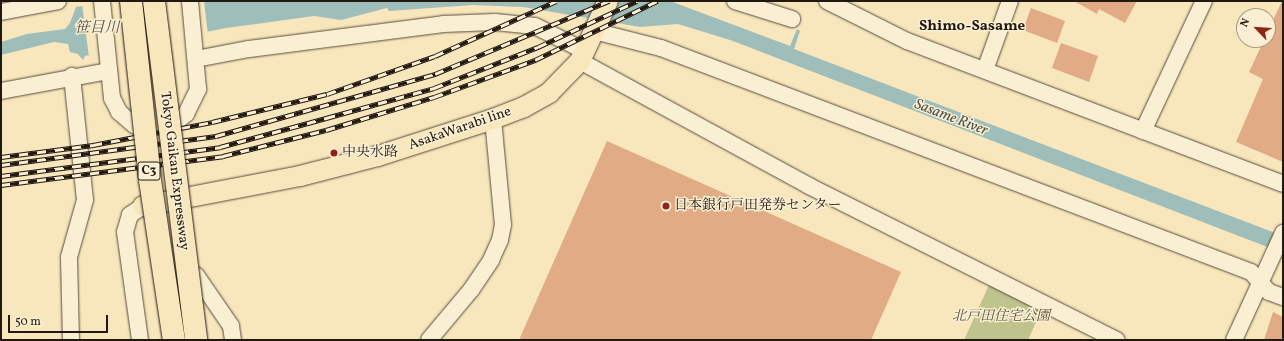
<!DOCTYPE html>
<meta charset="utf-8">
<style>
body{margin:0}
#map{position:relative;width:1284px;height:341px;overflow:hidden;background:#f8e6bc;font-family:Vollkorn,"Noto Serif JP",serif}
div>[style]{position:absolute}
.green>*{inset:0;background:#bfc48f}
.water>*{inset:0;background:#a0beb9}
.pier>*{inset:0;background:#f8e6bc}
.building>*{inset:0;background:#e0ab85}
.roads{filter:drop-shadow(0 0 1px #574c3b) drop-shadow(0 0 1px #574c3b)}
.minor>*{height:16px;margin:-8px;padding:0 8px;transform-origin:8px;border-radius:8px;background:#faefd3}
.major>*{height:20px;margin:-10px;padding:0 10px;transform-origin:10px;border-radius:10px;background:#f8e6bc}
.rail>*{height:4.5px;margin-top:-2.25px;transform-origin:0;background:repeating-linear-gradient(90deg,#faefd3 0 9px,#211810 0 18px);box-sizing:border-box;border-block:1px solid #211810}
.bridges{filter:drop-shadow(0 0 1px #211810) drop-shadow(0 0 1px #211810)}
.highway-bridge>*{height:22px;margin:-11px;padding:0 11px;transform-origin:11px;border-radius:11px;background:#f8e6bc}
.dots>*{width:11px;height:11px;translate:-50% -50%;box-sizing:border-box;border:2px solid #faefd3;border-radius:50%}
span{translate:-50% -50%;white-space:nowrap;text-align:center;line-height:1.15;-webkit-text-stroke:3px #faefd3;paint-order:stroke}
.shield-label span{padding:1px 3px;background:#faefd3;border:1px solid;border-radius:3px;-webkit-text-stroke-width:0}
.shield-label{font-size:13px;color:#211810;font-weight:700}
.street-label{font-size:14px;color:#211810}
.poi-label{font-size:14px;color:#211810}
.left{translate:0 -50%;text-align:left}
.park-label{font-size:14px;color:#58543c;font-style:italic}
.neighbourhood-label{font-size:15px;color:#211810;font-weight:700}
.water-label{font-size:15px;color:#4d524b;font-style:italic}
.frame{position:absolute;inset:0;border:2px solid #211810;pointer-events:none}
.north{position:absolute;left:1236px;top:8px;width:40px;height:40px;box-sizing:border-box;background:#faefd3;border:1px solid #a39985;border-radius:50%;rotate:295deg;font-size:11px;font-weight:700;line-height:16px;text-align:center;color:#211810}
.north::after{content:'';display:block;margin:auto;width:14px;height:18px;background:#8f2418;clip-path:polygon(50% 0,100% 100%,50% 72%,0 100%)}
.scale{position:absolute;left:8px;top:315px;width:100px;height:18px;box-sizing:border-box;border:2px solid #211810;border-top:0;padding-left:5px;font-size:12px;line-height:14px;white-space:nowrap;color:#211810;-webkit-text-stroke:3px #faefd3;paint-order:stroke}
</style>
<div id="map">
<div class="green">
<div style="clip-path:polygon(989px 285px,1042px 309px,1028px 340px,964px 340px)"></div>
</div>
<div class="water">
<div style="clip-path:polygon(118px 1px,670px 1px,790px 46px,797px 29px,800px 31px,794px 49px,1283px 236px,1283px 253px,733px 41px,678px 24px,640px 27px,523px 7px,473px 5px,389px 11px,387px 8px,341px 20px,314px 16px,226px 28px,85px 56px,83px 60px,78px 54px,70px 52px,68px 44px,54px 42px,1px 55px,1px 42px,27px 34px,65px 29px,70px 23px,76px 7px)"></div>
</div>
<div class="pier">
<div style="clip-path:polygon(103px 1px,204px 1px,208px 35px,89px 57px,82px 4px)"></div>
</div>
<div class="building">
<div style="clip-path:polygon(1074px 1px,1137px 1px,1125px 23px,1099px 9px,1097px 14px)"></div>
<div style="clip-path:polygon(1282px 1px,1283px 1px,1283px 162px,1236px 142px,1263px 79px,1249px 72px,1264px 40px,1268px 40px,1268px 31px)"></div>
<div style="clip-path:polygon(1031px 8px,1065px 21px,1057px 43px,1023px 30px)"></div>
<div style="clip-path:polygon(1061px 43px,1098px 56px,1089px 82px,1052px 68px)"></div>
<div style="clip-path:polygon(607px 141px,901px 272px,871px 340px,519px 340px)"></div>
<div style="clip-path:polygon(1273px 312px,1283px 317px,1283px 340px,1264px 340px)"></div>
</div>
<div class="roads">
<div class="minor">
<div style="left:102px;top:1px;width:98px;rotate:84.1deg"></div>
<div style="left:112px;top:98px;width:16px;rotate:63deg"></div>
<div style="left:119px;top:112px;width:21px;rotate:41deg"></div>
<div style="left:735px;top:1px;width:60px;rotate:17.5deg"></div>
<div style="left:827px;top:1px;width:89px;rotate:26.6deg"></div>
<div style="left:907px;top:41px;width:402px;rotate:20.8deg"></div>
<div style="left:1px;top:12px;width:58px;rotate:-10.9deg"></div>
<div style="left:594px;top:31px;width:69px;rotate:14.2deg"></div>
<div style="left:661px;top:48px;width:631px;rotate:20.79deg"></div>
<div style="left:1251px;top:272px;width:27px;rotate:48deg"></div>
<div style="left:1269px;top:292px;width:15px;rotate:20deg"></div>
<div style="left:196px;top:59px;width:54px;rotate:-10.7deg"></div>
<div style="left:249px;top:49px;width:196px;rotate:-7.3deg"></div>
<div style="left:443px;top:24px;width:52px;rotate:-2.2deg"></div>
<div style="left:495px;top:22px;width:40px;rotate:5.7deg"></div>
<div style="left:535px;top:26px;width:56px;rotate:26.6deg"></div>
<div style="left:580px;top:61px;width:261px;rotate:28.6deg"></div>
<div style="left:809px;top:186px;width:344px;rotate:26.6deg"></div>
<div style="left:985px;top:70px;width:73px;rotate:-70.1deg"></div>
<div style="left:1px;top:91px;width:110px;rotate:-10.5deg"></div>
<div style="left:176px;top:122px;width:13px;rotate:-39deg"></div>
<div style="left:186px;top:114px;width:28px;rotate:-64deg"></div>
<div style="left:198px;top:89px;width:88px;rotate:-95.2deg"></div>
<div style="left:1143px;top:131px;width:144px;rotate:-64.9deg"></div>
<div style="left:196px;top:275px;width:62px;rotate:55.5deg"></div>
<div style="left:231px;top:326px;width:14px;rotate:82deg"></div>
<div style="left:71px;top:340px;width:83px;rotate:-91.4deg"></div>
<div style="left:69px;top:257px;width:59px;rotate:-74.3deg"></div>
<div style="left:85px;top:200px;width:125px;rotate:-96deg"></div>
<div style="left:140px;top:340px;width:109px;rotate:-97.9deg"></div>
<div style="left:125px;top:232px;width:18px;rotate:-74deg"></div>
<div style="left:130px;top:215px;width:16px;rotate:-35deg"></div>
<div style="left:429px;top:340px;width:65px;rotate:-50deg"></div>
<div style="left:471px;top:290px;width:36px;rotate:-56deg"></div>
<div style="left:491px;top:260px;width:22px;rotate:-66deg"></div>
<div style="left:500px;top:240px;width:15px;rotate:-79deg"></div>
<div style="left:503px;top:225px;width:106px;rotate:-95.4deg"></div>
<div style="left:1234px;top:340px;width:118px;rotate:-65.4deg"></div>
</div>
<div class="major">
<div style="left:143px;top:206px;width:160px;rotate:-10.8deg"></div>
<div style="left:300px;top:176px;width:81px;rotate:-14.4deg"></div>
<div style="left:378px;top:156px;width:121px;rotate:-17.8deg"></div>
<div style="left:493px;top:119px;width:33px;rotate:-21deg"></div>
<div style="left:524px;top:107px;width:29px;rotate:-29deg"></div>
<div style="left:549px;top:93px;width:45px;rotate:-45.9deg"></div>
<div style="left:580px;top:61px;width:66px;rotate:-65deg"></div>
</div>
</div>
<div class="rail">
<div style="left:1px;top:157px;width:93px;rotate:-7.4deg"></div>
<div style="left:93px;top:145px;width:121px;rotate:-10.9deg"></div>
<div style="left:212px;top:122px;width:118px;rotate:-13.7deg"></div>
<div style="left:327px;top:94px;width:114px;rotate:-19.4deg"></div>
<div style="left:435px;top:56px;width:133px;rotate:-24.4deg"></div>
<div style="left:1px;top:165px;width:217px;rotate:-7.7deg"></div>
<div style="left:216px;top:136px;width:228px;rotate:-15.8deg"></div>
<div style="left:435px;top:74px;width:189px;rotate:-22.8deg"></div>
<div style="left:1px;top:176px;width:221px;rotate:-7.5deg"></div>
<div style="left:220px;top:147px;width:110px;rotate:-15.3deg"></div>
<div style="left:326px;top:118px;width:112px;rotate:-15.5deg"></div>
<div style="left:434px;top:88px;width:112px;rotate:-21.5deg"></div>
<div style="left:538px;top:47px;width:109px;rotate:-24.9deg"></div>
<div style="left:1px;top:185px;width:224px;rotate:-7.4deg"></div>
<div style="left:223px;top:156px;width:106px;rotate:-14.2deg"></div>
<div style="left:326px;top:130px;width:113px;rotate:-17deg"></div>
<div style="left:434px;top:97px;width:108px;rotate:-20.1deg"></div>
<div style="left:535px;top:60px;width:136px;rotate:-25.8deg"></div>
</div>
<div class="bridges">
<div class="highway-bridge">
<div style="left:131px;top:1px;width:180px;rotate:83.9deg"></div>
<div style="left:150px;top:180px;width:162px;rotate:81.5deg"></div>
<div style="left:154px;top:1px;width:342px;rotate:82.9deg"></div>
</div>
</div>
<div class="dots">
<div style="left:334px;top:153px;background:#8f2418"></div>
<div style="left:666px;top:206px;background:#8f2418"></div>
</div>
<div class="shield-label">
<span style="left:149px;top:171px">C3</span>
</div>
<div class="street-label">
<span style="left:460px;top:129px;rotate:-19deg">AsakaWarabi line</span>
<span style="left:174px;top:171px;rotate:83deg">Tokyo Gaikan Expressway</span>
</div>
<div class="poi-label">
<span class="left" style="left:342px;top:153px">中央水路</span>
<span class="left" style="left:674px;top:206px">日本銀行戸田発券センター</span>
</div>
<div class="park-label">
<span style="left:1001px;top:317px">北戸田住宅公園</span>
</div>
<div class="neighbourhood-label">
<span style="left:972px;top:27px">Shimo-Sasame</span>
</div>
<div class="water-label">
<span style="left:97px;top:29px">笹目川</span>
<span style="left:951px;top:118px;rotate:21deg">Sasame River</span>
</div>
<div class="frame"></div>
<div class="north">N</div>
<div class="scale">50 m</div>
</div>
